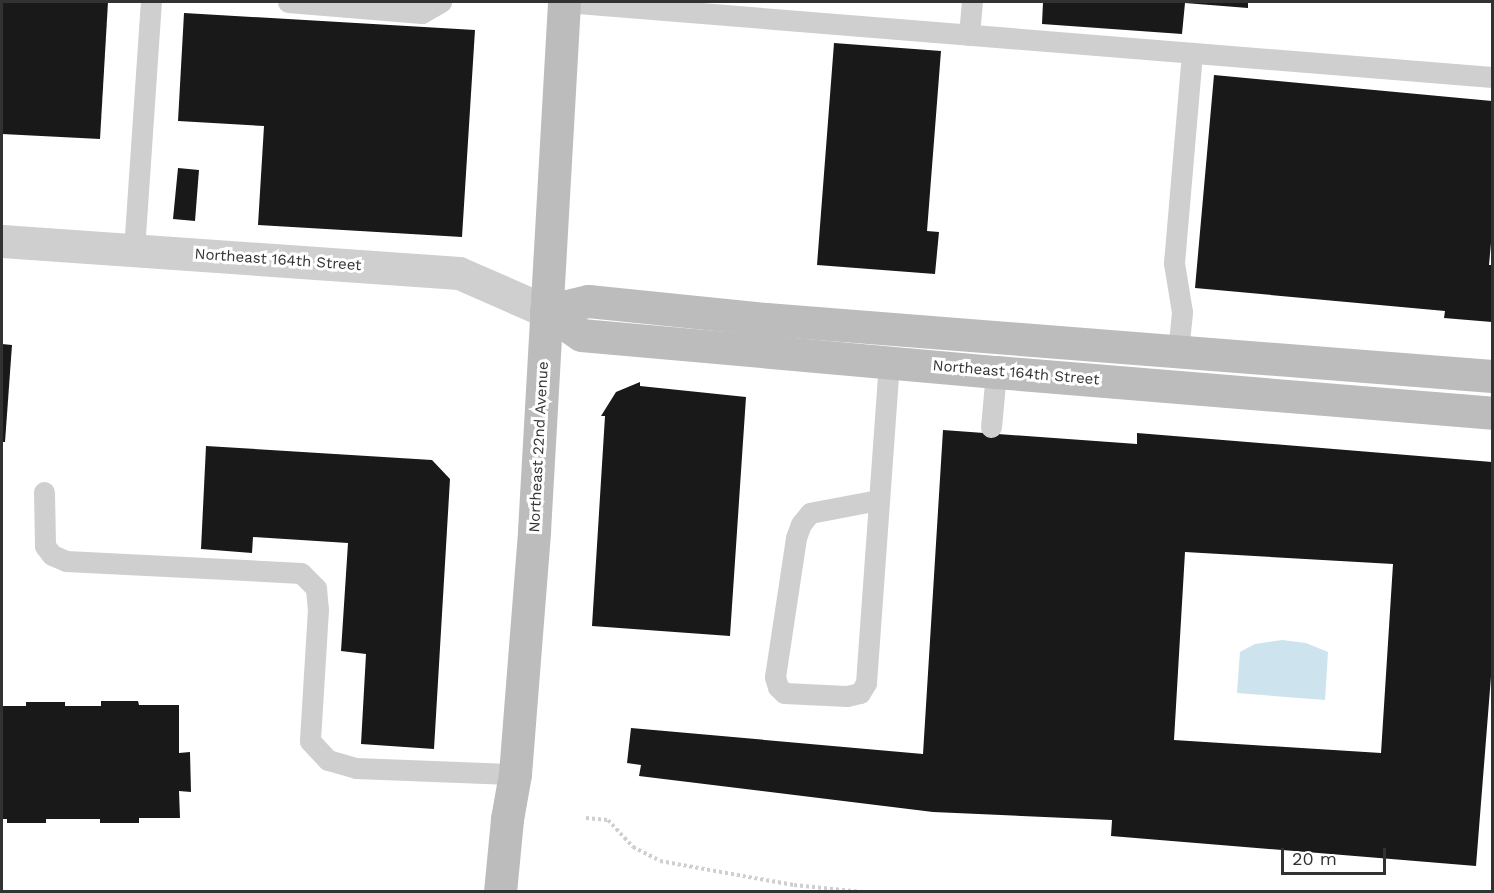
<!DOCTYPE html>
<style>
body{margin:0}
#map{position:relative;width:1494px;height:893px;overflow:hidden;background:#fff;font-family:"Work Sans",sans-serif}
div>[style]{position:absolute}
.water>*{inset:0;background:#cde3ee}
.building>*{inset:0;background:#191919}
.path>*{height:4px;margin-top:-2px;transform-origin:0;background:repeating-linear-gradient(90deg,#cfcfcf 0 3px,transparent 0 6px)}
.lane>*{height:21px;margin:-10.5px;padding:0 10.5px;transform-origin:10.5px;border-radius:10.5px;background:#cfcfcf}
.street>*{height:33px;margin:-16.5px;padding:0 16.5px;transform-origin:16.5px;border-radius:16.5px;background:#cfcfcf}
.secondary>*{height:33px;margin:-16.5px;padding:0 16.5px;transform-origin:16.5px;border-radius:16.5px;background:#bcbcbc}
span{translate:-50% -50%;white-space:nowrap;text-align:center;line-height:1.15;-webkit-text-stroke:6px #fff;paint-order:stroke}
.street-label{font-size:15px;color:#323232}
.frame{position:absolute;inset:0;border:3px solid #323232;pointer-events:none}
.scale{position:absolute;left:1281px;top:848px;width:105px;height:27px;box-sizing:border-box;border:3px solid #323232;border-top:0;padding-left:8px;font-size:18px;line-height:21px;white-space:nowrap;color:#323232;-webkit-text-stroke:4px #fff;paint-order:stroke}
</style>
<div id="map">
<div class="water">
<div style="clip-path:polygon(1282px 640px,1306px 643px,1328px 652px,1325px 700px,1237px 693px,1240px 652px,1255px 644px)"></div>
</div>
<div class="building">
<div style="clip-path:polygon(2px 2px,108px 2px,100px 139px,2px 134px)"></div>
<div style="clip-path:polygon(1043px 2px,1248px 2px,1248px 8px,1185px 3px,1182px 34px,1042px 24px)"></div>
<div style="clip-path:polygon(184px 13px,475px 30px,462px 237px,258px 225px,264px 126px,178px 121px)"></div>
<div style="clip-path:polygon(834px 43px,941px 51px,927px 231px,939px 232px,935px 274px,817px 265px)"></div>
<div style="clip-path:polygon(1214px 75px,1492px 101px,1492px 232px,1489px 265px,1492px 265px,1492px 322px,1444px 318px,1445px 311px,1195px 288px)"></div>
<div style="clip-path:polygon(178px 168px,199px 170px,195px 221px,173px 219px)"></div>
<div style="clip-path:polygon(2px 344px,12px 345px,5px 442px,2px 442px)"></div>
<div style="clip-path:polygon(640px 382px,640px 386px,746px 397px,730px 636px,592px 626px,605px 416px,601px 416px,616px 392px)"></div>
<div style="clip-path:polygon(evenodd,943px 430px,1137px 444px,1137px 433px,1492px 462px,1492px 664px,1476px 866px,1111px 836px,1112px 820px,933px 812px,639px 776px,641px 765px,627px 763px,631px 728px,923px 754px,943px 430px,1185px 552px,1393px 564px,1381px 753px,1174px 740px,1185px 552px)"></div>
<div style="clip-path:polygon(206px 446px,432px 460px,450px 479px,434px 749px,361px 744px,366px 654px,341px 651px,348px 543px,253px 537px,252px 553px,201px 549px)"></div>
<div style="clip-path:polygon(101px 701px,138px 701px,139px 705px,179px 705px,179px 753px,190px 752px,191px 792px,179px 791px,180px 818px,139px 818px,139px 823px,100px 823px,100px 819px,46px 819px,46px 823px,7px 823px,7px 819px,2px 819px,2px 706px,26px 706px,26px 702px,65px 702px,65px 706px,101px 706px)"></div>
</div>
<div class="path">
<div style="left:586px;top:818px;width:22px;rotate:5deg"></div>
<div style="left:608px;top:820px;width:37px;rotate:47deg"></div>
<div style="left:633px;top:847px;width:30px;rotate:27deg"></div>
<div style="left:660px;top:861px;width:136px;rotate:10.2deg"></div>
<div style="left:794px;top:885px;width:69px;rotate:5.8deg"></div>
</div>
<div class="lane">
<div style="left:288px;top:2px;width:134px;rotate:4.7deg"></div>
<div style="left:422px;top:13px;width:22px;rotate:-30deg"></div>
<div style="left:565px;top:2px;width:930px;rotate:4.63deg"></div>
<div style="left:969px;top:35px;width:33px;rotate:-85deg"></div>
<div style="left:134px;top:250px;width:249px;rotate:-86.1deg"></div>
<div style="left:1178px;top:351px;width:39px;rotate:-84deg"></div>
<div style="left:1182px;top:312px;width:50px;rotate:-99.3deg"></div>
<div style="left:1174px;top:263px;width:211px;rotate:-85.1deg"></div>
<div style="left:991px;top:427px;width:55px;rotate:-84.8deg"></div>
<div style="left:44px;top:492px;width:54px;rotate:88.9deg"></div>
<div style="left:45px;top:546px;width:11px;rotate:52deg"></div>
<div style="left:52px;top:555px;width:15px;rotate:23deg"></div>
<div style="left:66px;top:561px;width:235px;rotate:2.9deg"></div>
<div style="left:301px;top:573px;width:21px;rotate:45deg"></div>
<div style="left:316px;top:588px;width:21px;rotate:85deg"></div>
<div style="left:318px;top:609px;width:132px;rotate:93.5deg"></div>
<div style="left:310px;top:741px;width:26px;rotate:47deg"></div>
<div style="left:328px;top:760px;width:29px;rotate:16deg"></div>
<div style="left:356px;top:768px;width:159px;rotate:2.2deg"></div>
<div style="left:878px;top:500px;width:69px;rotate:169.2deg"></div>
<div style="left:810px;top:513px;width:14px;rotate:129deg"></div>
<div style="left:801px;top:524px;width:15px;rotate:110deg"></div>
<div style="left:796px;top:538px;width:141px;rotate:98.6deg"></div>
<div style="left:775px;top:677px;width:10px;rotate:73deg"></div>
<div style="left:778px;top:687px;width:8px;rotate:45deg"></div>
<div style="left:784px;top:693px;width:63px;rotate:2.7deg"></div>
<div style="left:847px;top:696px;width:13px;rotate:-13deg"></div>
<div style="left:860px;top:693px;width:12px;rotate:-59deg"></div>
<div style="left:866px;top:683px;width:323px;rotate:-85.9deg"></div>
</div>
<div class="street">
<div style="left:2px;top:241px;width:458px;rotate:4deg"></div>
<div style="left:459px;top:273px;width:95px;rotate:23.6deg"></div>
</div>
<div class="secondary">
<div style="left:546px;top:311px;width:42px;rotate:34.4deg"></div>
<div style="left:581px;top:335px;width:417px;rotate:5.1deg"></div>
<div style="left:996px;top:372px;width:498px;rotate:4.7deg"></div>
<div style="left:546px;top:311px;width:43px;rotate:-13.4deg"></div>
<div style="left:588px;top:301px;width:179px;rotate:5.8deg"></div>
<div style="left:766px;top:319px;width:728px;rotate:4.49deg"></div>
<div style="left:500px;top:892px;width:73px;rotate:-84.5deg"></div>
<div style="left:507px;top:819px;width:46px;rotate:-79.9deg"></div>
<div style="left:515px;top:774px;width:244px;rotate:-85.5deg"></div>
<div style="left:534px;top:531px;width:530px;rotate:-86.75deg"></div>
</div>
<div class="street-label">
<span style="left:278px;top:260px;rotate:4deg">Northeast 164th Street</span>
<span style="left:1016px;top:373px;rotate:5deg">Northeast 164th Street</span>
<span style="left:539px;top:447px;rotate:-87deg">Northeast 22nd Avenue</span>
</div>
<div class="frame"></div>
<div class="scale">20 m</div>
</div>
